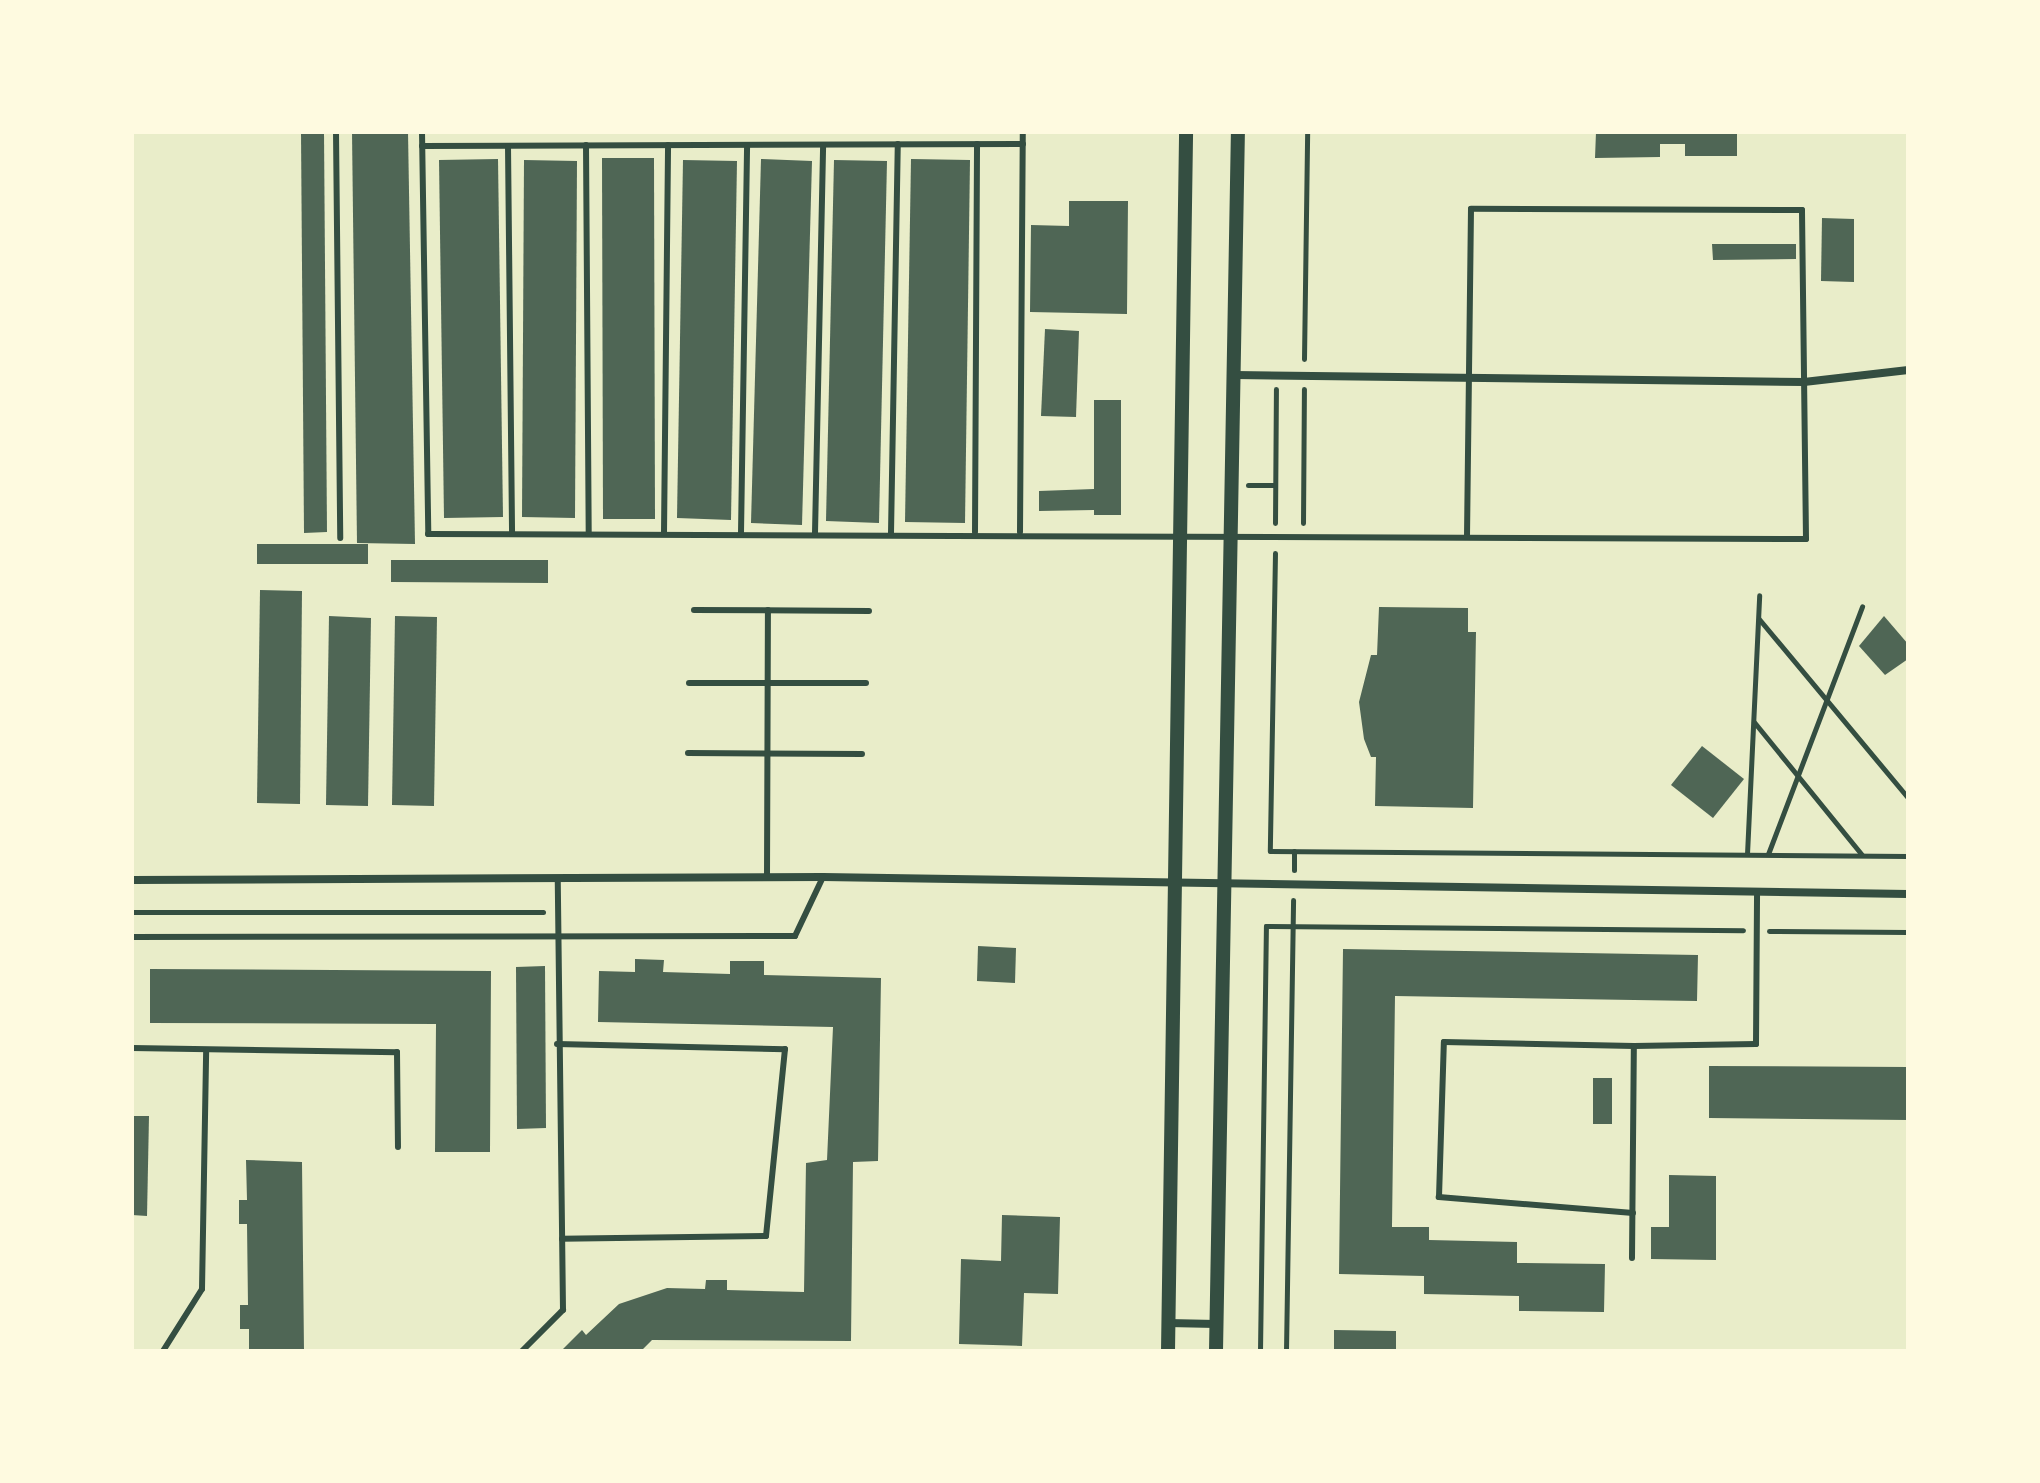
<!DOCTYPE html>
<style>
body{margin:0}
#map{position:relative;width:2040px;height:1483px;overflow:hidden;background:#e9edc9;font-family:Mulish,sans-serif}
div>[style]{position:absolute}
.building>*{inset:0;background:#4f6655}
.path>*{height:5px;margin:-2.5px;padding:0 2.5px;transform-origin:2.5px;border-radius:2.5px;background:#344e41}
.service>*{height:6px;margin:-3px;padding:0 3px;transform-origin:3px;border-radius:3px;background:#344e41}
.minor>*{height:8px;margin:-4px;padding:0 4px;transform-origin:4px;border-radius:4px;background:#344e41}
.tertiary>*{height:14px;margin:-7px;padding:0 7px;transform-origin:7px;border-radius:7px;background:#344e41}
span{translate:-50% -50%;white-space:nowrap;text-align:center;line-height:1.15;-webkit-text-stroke:8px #fefae0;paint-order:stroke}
.frame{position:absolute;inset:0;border:134px solid #fefae0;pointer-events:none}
</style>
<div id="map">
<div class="building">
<div style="clip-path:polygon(301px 132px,324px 132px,327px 532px,304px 533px)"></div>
<div style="clip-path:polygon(352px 132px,408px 132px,415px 544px,357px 543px)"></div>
<div style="clip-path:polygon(1596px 132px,1737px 132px,1737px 156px,1685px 156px,1685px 144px,1660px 144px,1660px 157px,1595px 158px)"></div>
<div style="clip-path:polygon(602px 158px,654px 158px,655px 519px,603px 519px)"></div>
<div style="clip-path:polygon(498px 159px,503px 517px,444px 518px,439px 160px)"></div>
<div style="clip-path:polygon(761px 159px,812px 161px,802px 525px,751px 523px)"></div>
<div style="clip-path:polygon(911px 159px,970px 160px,965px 523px,905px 522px)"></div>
<div style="clip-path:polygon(524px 160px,577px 161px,575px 518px,522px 517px)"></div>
<div style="clip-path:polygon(683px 160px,737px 161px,731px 520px,677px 518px)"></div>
<div style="clip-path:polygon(834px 160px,887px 161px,879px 523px,826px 521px)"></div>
<div style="clip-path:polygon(1069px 201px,1128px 201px,1127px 314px,1030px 312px,1031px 225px,1069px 226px)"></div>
<div style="clip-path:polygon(1822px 218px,1854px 219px,1854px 282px,1821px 281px)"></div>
<div style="clip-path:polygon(1712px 244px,1796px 244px,1796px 259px,1713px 260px)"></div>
<div style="clip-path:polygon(1045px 329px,1079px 331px,1076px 417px,1041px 416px)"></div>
<div style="clip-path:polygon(1094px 400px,1121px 400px,1121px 515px,1094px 515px,1094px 510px,1039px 511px,1039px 491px,1094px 489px)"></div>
<div style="clip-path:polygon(257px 544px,368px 544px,368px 564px,257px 564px)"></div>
<div style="clip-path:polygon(391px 560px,548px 560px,548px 583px,391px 582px)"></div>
<div style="clip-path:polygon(260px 590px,302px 591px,300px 804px,257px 803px)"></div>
<div style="clip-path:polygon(1379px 607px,1468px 608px,1468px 632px,1476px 632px,1473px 808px,1375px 806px,1376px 757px,1371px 757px,1364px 739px,1359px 702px,1371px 655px,1377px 655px)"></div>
<div style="clip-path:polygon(329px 616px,371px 618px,368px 806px,326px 805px)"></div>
<div style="clip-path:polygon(395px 616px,437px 617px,434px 806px,392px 805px)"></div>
<div style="clip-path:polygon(1884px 616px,1908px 644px,1908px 659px,1885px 675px,1859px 646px)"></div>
<div style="clip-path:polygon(1702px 746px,1744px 779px,1713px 818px,1671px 785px)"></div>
<div style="clip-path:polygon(978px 946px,1016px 948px,1015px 983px,977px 981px)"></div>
<div style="clip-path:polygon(1343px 949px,1698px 955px,1697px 1001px,1395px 996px,1392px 1227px,1429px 1227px,1429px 1240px,1517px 1242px,1517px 1263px,1605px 1264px,1604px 1312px,1519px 1311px,1519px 1296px,1424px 1294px,1424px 1276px,1339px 1274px)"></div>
<div style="clip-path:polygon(635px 959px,664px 960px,663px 972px,730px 974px,730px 961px,764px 961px,764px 975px,881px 978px,878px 1161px,853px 1162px,851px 1341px,652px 1340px,641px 1351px,563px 1349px,582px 1330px,586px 1335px,619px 1304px,667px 1288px,705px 1289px,706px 1280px,727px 1280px,727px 1290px,804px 1292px,806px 1163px,827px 1160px,833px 1027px,598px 1022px,599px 971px,635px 972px)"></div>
<div style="clip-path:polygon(545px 966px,546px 1128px,517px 1129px,516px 967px)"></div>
<div style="clip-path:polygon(150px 969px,491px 971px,490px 1152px,435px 1152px,436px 1024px,150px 1023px)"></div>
<div style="clip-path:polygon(1709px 1066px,1908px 1067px,1908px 1120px,1709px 1118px)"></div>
<div style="clip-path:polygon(1593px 1078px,1612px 1078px,1612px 1124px,1593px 1124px)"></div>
<div style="clip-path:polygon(132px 1116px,149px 1116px,147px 1216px,132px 1215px)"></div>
<div style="clip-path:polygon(246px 1160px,302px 1162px,304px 1351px,249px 1351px,249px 1329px,240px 1329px,240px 1305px,248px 1305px,247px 1224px,239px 1224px,239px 1200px,247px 1200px)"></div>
<div style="clip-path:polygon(1669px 1175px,1716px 1176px,1716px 1260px,1651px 1259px,1651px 1227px,1669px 1227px)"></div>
<div style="clip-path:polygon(1002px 1215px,1060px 1217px,1058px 1294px,1024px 1293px,1022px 1346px,959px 1344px,961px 1259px,1001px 1261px)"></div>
<div style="clip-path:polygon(1334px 1330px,1396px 1331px,1396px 1351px,1334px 1351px)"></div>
</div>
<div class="path">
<div style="left:1304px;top:359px;width:227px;rotate:-89.2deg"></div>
<div style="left:1248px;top:485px;width:27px"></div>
<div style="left:1275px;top:523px;width:134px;rotate:-89.6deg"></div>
<div style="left:1303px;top:523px;width:134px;rotate:-89.6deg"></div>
<div style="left:1275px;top:553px;width:298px;rotate:91deg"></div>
<div style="left:1270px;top:851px;width:638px;rotate:0.45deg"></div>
<div style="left:1759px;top:619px;width:233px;rotate:50.2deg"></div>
<div style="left:1754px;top:722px;width:171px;rotate:50.9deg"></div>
<div style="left:1747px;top:854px;width:259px;rotate:-87.3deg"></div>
<div style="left:1768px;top:854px;width:265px;rotate:-69.2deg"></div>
<div style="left:1294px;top:870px;width:19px;rotate:-90deg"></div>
<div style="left:132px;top:912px;width:411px"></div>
<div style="left:1769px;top:931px;width:139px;rotate:0.4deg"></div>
<div style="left:1260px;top:1351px;width:425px;rotate:-89.2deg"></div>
<div style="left:1266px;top:926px;width:477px;rotate:0.5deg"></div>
<div style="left:1286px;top:1351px;width:451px;rotate:-89.1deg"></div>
</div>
<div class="service">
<div style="left:336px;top:132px;width:406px;rotate:89.4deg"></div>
<div style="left:422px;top:132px;width:402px;rotate:89.1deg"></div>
<div style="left:428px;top:534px;width:1378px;rotate:0.21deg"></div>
<div style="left:1806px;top:539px;width:329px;rotate:-90.7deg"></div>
<div style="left:1802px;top:210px;width:331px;rotate:-179.8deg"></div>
<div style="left:1471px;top:209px;width:328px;rotate:90.7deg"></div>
<div style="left:586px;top:145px;width:389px;rotate:89.6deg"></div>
<div style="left:422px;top:146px;width:601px;rotate:-0.19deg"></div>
<div style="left:508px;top:146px;width:388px;rotate:89.4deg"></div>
<div style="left:975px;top:532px;width:388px;rotate:-89.7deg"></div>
<div style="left:1020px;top:532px;width:400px;rotate:-89.6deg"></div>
<div style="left:664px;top:533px;width:388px;rotate:-89.4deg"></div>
<div style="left:741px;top:533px;width:388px;rotate:-89.1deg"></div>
<div style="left:815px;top:533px;width:388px;rotate:-88.8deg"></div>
<div style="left:891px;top:533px;width:389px;rotate:-89deg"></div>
<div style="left:694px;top:610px;width:175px;rotate:0.3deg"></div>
<div style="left:689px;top:683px;width:177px"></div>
<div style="left:688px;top:753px;width:174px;rotate:0.3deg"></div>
<div style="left:767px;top:877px;width:267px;rotate:-89.8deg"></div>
<div style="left:132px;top:937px;width:663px;rotate:-0.09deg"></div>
<div style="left:795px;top:936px;width:65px;rotate:-64.6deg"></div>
<div style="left:557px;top:1044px;width:228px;rotate:1.3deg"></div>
<div style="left:785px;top:1049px;width:188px;rotate:95.8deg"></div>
<div style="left:766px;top:1236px;width:204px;rotate:179.2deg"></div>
<div style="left:132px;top:1048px;width:265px;rotate:0.9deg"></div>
<div style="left:397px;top:1052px;width:95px;rotate:89.4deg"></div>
<div style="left:1633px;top:1213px;width:195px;rotate:-175.3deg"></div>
<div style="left:1439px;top:1197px;width:155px;rotate:-88.2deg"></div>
<div style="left:1444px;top:1042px;width:190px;rotate:1.2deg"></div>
<div style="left:1632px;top:1258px;width:212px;rotate:-89.5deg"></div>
<div style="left:1634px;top:1046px;width:122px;rotate:-0.9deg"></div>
<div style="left:1756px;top:1044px;width:151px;rotate:-89.6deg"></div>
<div style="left:163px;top:1351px;width:73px;rotate:-57.8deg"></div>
<div style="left:202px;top:1289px;width:239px;rotate:-89deg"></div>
<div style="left:522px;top:1351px;width:58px;rotate:-45deg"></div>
<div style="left:563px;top:1310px;width:429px;rotate:-90.7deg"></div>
</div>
<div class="minor">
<div style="left:1235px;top:375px;width:569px;rotate:0.7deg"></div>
<div style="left:1804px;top:382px;width:105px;rotate:-6.6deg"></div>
<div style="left:132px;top:880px;width:691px;rotate:-0.25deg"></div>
<div style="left:823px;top:877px;width:1085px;rotate:0.9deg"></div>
<div style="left:1168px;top:1323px;width:48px;rotate:1.2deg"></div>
</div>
<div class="tertiary">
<div style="left:1168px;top:1351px;width:1219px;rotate:-89.15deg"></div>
<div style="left:1216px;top:1351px;width:1219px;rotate:-88.97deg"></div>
</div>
<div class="frame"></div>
</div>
